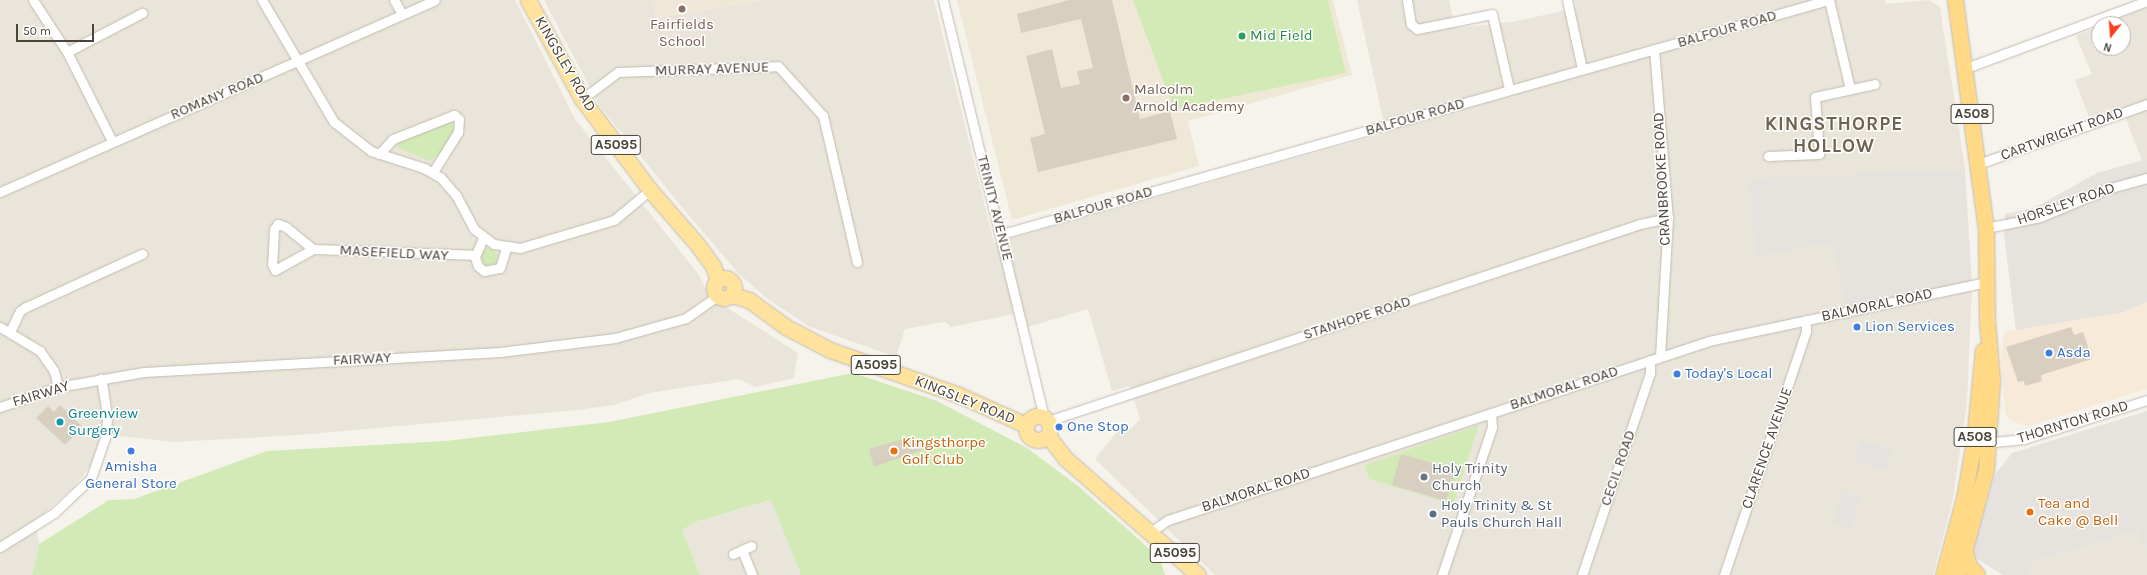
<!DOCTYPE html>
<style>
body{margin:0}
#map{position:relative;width:2147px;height:575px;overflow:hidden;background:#f6f3ec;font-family:Karla,sans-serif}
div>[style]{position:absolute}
.residential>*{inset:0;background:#eae5da}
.commercial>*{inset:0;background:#f7ead8}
.industrial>*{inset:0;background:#e6e2dd}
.education>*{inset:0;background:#efe8d6}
.green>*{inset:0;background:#d2eab5}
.round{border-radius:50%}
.parking>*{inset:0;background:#e5e3e0}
.building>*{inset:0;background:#d8cfc1}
.roads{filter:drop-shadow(0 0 1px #c2bbae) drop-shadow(0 0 1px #c2bbae)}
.minor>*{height:9px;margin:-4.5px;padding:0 4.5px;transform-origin:4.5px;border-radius:4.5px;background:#fff}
.primary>*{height:15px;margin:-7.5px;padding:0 7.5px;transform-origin:7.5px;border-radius:7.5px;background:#ffe39c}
.primary>.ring{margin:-7.5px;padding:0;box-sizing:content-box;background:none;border:15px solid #ffe39c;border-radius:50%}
.trunk>*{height:15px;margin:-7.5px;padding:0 7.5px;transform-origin:7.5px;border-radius:7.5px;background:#ffd985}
.dots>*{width:11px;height:11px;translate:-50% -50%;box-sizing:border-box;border:2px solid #fff;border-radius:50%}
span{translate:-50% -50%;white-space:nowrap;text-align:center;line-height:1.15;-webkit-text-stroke:3px #fff;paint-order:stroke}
.shield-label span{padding:1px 3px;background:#fff;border:1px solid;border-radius:3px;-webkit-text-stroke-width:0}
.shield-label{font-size:14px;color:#4b4439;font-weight:700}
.education-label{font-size:15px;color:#785e54}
.left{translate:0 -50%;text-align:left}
.street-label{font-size:15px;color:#4b4439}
.leisure-label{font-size:15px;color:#27864d}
.shop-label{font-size:15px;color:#366cbe}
.culture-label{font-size:15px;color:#0d838f}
.food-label{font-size:15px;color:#c56008}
.worship-label{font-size:15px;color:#5b616d}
.service-label{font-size:15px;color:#4e5e75}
.district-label{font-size:19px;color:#6e6250;font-weight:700;letter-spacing:1px}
.north{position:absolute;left:2091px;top:16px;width:40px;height:40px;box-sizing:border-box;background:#fff;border:1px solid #b7b4b0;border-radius:50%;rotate:197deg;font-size:11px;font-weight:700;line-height:16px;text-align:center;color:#4b4439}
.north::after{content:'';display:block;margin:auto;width:14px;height:18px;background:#fc3f1d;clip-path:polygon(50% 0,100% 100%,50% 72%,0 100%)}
.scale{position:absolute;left:16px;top:24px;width:78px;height:18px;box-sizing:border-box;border:2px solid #4b4439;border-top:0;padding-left:5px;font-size:12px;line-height:14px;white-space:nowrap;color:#4b4439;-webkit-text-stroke:3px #fff;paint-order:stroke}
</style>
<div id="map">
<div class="residential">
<div style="clip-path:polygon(0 0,515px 0,575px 119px,699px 275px,710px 297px,798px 353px,794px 378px,755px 387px,739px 379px,649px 393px,614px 405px,577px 410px,299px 435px,173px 442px,103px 434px,91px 465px,74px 487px,35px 521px,39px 544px,32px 575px,0 575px)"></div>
<div style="clip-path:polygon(544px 0,653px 0,656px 18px,764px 0,934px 0,994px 243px,1386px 133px,1357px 0,1449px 0,1455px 28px,1512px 22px,1576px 8px,1574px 0,1885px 0,1886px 4px,1929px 0,1940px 7px,1965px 169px,1749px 180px,1833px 241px,1972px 285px,1967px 402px,1953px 498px,1933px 575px,1215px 575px,1095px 459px,1124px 423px,1131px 429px,1140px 419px,1130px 386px,1112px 391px,1088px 309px,1028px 327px,1024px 312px,951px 327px,945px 322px,905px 329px,896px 357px,808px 326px,765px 297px,738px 273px,681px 206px,599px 105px)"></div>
<div style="clip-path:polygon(2147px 7px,2147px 159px,2142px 160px,2121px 107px,2089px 117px,2075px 80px,2092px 74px,2076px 36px,2099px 27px,2099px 48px,2123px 48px,2123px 24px,2105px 24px)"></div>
<div style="clip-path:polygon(772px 500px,801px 575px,700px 575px,682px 530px,695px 522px)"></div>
<div style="clip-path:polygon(2137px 531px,2143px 547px,2147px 546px,2147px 575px,2030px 575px,2034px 562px)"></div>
</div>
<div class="commercial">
<div style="clip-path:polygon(2147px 302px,2147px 389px,2029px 426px,2011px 421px,2005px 412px,2001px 363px,2004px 332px,2124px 312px)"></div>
</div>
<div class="industrial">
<div style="clip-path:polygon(2147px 159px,2147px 302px,2124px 312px,2016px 330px,2004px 235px,2005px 214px,2034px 208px,2097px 173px)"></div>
<div style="clip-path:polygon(1965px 169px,1972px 285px,1846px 311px,1833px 241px,1756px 257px,1749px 179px)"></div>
<div style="clip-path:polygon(2147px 411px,2147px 546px,2143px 547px,2137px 531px,2034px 562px,2030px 575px,2003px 575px,1977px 559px,1974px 547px,1994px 476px,2012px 453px)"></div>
</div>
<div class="education">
<div style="clip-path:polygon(653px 0,764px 0,655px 18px)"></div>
<div style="clip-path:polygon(957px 0,1333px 0,1352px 75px,1188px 121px,1199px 166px,1012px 220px)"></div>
</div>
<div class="green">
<div style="clip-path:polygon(1133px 0,1328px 0,1346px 73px,1174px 109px)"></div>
<div style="clip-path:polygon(443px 121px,453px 124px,454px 131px,444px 151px,429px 161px,397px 147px,399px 142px)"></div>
<div class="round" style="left:480px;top:248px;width:18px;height:18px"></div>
<div style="clip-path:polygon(853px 373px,935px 400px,1027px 448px,1078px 486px,1134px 535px,1160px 559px,1165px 575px,801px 575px,771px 500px,695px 522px,682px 530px,700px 575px,32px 575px,39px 544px,109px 500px,134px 499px,267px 451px,446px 441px,609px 422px)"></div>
<div style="clip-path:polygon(1479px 425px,1453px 504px,1369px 479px,1365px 465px)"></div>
</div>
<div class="parking">
<div style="clip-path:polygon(1860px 440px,1892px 450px,1887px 470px,1853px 460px)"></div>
<div style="clip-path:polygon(1843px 492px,1861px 497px,1851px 528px,1833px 523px)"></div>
</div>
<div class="building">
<div style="clip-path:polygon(1069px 0,1112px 0,1140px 119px,1170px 111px,1177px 139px,1038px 172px,1030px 138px,1045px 134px,1026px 56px,1052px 49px,1061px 88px,1080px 84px,1077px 71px,1093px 68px,1081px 19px,1021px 33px,1017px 14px)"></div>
<div style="clip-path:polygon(2071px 327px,2074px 335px,2083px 332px,2092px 359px,2041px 375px,2042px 381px,2025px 386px,2024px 381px,2018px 382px,2006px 347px)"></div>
<div style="clip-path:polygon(60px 405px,83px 427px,65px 445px,36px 418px,48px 406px,54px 412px)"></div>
<div style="clip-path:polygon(907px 438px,909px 445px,922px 441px,924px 449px,874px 467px,869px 449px)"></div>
<div style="clip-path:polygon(1401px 454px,1456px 470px,1446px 501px,1392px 485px)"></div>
</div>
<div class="roads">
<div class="minor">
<div style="left:33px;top:0;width:62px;rotate:56.8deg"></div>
<div style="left:67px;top:52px;width:100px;rotate:63.2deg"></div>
<div style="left:262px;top:0;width:142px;rotate:59.5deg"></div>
<div style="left:334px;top:122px;width:47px;rotate:38.1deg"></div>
<div style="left:371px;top:151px;width:56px;rotate:17.8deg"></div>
<div style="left:424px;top:168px;width:20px;rotate:30deg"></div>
<div style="left:441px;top:178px;width:23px;rotate:49deg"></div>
<div style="left:456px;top:195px;width:38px;rotate:62deg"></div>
<div style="left:474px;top:229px;width:25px;rotate:37deg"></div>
<div style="left:494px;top:244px;width:26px;rotate:9deg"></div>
<div style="left:520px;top:248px;width:98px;rotate:-16.6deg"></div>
<div style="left:614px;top:220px;width:47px;rotate:-39.8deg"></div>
<div style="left:394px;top:0;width:16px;rotate:60deg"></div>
<div style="left:943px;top:0;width:429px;rotate:76.4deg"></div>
<div style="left:1407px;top:0;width:24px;rotate:81deg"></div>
<div style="left:1411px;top:24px;width:8px;rotate:40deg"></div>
<div style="left:1417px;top:29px;width:76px;rotate:-11.3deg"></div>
<div style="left:1492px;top:14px;width:77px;rotate:77.2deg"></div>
<div style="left:1567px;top:0;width:71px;rotate:77.7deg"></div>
<div style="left:1829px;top:0;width:91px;rotate:76.7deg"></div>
<div style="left:1654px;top:49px;width:170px;rotate:85.3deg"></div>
<div style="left:1668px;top:218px;width:138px;rotate:93.3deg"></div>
<div style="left:67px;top:52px;width:85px;rotate:-27.5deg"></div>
<div style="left:1966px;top:68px;width:193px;rotate:-20.3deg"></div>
<div style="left:582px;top:99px;width:45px;rotate:-36.9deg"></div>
<div style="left:618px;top:72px;width:160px;rotate:-2.1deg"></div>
<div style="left:778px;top:66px;width:67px;rotate:48deg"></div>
<div style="left:823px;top:116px;width:150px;rotate:76.9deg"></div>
<div style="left:379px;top:154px;width:21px;rotate:-47deg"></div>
<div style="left:393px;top:139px;width:66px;rotate:-21.5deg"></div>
<div style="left:454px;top:115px;width:6px;rotate:39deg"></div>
<div style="left:459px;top:119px;width:13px;rotate:94deg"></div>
<div style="left:458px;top:132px;width:47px;rotate:122deg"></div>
<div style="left:1768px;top:156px;width:51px;rotate:-2.2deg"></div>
<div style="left:1819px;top:154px;width:57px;rotate:-94deg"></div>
<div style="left:1815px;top:97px;width:61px;rotate:-12.2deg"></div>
<div style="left:1978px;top:164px;width:179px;rotate:-19.5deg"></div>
<div style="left:0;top:192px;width:475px;rotate:-23.8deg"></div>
<div style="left:1986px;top:228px;width:55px;rotate:-11.5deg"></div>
<div style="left:2040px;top:217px;width:73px;rotate:-22.7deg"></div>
<div style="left:2107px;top:189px;width:41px;rotate:-15.4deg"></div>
<div style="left:1002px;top:234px;width:859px;rotate:-15.82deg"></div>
<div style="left:483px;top:238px;width:21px;rotate:113deg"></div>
<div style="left:475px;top:257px;width:9px;rotate:72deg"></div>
<div style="left:478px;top:266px;width:8px;rotate:40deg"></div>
<div style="left:484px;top:271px;width:16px;rotate:-11deg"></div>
<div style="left:500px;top:268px;width:21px;rotate:-73deg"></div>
<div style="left:313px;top:249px;width:35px;rotate:-141deg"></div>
<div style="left:286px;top:227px;width:9px;rotate:-159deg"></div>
<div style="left:278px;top:224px;width:6px;rotate:129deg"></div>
<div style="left:274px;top:229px;width:35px;rotate:93deg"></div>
<div style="left:272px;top:264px;width:7px;rotate:63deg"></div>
<div style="left:275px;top:270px;width:43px;rotate:-28.9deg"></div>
<div style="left:313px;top:249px;width:162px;rotate:2.1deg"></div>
<div style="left:0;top:327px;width:47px;rotate:31deg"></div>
<div style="left:40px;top:351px;width:24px;rotate:55deg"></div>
<div style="left:54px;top:371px;width:16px;rotate:76deg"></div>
<div style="left:10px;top:332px;width:23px;rotate:-65deg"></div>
<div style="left:20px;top:311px;width:7px;rotate:-34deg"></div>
<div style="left:26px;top:307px;width:128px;rotate:-24.6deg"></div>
<div style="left:0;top:407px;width:61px;rotate:-19deg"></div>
<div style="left:58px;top:387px;width:87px;rotate:-9.9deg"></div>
<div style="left:144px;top:372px;width:357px;rotate:-3.2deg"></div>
<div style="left:500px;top:352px;width:116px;rotate:-6.9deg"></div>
<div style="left:615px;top:338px;width:74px;rotate:-15.7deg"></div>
<div style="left:686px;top:318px;width:39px;rotate:-35deg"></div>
<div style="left:1048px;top:421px;width:624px;rotate:-18.41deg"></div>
<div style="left:1640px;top:224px;width:29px;rotate:-12deg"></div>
<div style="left:1984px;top:443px;width:40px;rotate:-5.7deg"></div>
<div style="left:2024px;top:439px;width:129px;rotate:-17.6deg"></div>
<div style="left:1152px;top:531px;width:19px;rotate:-35deg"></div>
<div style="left:1168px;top:520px;width:570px;rotate:-18.31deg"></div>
<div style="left:1709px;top:341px;width:284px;rotate:-12deg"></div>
<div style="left:0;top:547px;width:64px;rotate:-32.2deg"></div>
<div style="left:54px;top:513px;width:51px;rotate:-43.4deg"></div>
<div style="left:91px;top:478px;width:46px;rotate:-70.8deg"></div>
<div style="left:106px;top:435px;width:20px;rotate:-87deg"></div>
<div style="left:107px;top:415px;width:37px;rotate:-99deg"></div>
<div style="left:742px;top:550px;width:27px;rotate:68deg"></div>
<div style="left:733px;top:554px;width:20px;rotate:-24deg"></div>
<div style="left:1442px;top:575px;width:156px;rotate:-71.3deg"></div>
<div style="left:1492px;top:427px;width:14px;rotate:-94deg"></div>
<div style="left:1582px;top:575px;width:213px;rotate:-71.4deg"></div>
<div style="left:1650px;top:373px;width:13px;rotate:-90deg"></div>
<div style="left:1724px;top:575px;width:256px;rotate:-71.4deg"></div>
<div style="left:1806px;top:332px;width:12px;rotate:-90deg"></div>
</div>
<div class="primary">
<div style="left:528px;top:0;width:113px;rotate:61.4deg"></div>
<div style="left:582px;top:99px;width:114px;rotate:53.2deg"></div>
<div style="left:650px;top:190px;width:72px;rotate:49deg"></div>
<div style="left:697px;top:244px;width:27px;rotate:54deg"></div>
<div style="left:713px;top:266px;width:15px;rotate:70deg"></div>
<div class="ring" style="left:714px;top:278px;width:5px;height:5px"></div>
<div style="left:732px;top:295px;width:18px;rotate:16deg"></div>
<div style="left:749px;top:300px;width:46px;rotate:36.1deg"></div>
<div style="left:786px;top:327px;width:50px;rotate:27.6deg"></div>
<div style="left:830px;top:350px;width:137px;rotate:19.2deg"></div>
<div style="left:959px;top:395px;width:73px;rotate:24.1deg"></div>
<div class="ring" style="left:1026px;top:416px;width:9px;height:9px"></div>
<div style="left:1048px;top:436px;width:28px;rotate:52deg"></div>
<div style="left:1065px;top:458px;width:177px;rotate:41.3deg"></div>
</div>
<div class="trunk">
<div style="left:1955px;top:0;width:230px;rotate:82.3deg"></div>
<div style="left:1986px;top:228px;width:93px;rotate:89.4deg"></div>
<div style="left:1987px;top:321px;width:60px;rotate:85.2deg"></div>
<div style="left:1992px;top:381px;width:88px;rotate:93.9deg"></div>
<div style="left:1986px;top:469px;width:110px;rotate:104.8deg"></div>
<div style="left:1965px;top:550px;width:16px;rotate:76deg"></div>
<div style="left:1969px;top:566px;width:11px;rotate:45deg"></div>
<div style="left:1943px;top:575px;width:80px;rotate:-74.7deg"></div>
<div style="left:1964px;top:498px;width:57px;rotate:-79.9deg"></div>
<div style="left:1974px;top:442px;width:92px;rotate:-84.4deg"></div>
</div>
</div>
<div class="dots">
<div style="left:682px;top:9px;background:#8d6e63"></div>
<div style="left:1242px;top:36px;background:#2e9e5b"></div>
<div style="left:1126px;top:98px;background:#8d6e63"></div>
<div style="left:1857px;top:327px;background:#3f7fe0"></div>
<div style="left:2049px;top:353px;background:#3f7fe0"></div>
<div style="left:1677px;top:374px;background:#3f7fe0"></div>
<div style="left:60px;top:422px;background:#0f9aa8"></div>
<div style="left:1059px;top:427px;background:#3f7fe0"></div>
<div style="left:131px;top:451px;background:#3f7fe0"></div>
<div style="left:894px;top:451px;background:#e8710a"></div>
<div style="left:1424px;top:477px;background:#6b7280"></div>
<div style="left:2030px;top:512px;background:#e8710a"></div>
<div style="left:1433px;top:514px;background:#5c6f8a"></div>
</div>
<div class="shield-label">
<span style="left:1972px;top:114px">A508</span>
<span style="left:616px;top:145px">A5095</span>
<span style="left:876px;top:365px">A5095</span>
<span style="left:1975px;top:437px">A508</span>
<span style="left:1175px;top:553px">A5095</span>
</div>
<div class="education-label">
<span style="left:682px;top:33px">Fairfields<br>School</span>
<span class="left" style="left:1134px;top:98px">Malcolm<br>Arnold Academy</span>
</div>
<div class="street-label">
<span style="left:1727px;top:29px;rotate:-16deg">BALFOUR ROAD</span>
<span style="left:565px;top:64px;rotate:60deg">KINGSLEY ROAD</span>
<span style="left:712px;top:69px;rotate:-2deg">MURRAY AVENUE</span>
<span style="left:217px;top:96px;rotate:-23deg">ROMANY ROAD</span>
<span style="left:1415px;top:117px;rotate:-16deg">BALFOUR ROAD</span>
<span style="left:2062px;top:134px;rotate:-20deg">CARTWRIGHT ROAD</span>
<span style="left:1662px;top:179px;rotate:-93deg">CRANBROOKE ROAD</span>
<span style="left:2066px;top:204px;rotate:-19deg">HORSLEY ROAD</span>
<span style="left:1103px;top:205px;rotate:-16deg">BALFOUR ROAD</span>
<span style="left:995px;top:208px;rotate:76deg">TRINITY AVENUE</span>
<span style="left:394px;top:253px;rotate:3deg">MASEFIELD WAY</span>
<span style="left:1877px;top:305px;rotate:-12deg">BALMORAL ROAD</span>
<span style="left:1357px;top:318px;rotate:-18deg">STANHOPE ROAD</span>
<span style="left:362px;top:359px;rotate:-3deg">FAIRWAY</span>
<span style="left:1564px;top:388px;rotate:-18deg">BALMORAL ROAD</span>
<span style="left:41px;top:394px;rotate:-17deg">FAIRWAY</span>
<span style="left:965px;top:400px;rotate:22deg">KINGSLEY ROAD</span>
<span style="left:2073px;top:422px;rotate:-17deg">THORNTON ROAD</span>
<span style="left:1767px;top:448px;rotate:-71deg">CLARENCE AVENUE</span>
<span style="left:1618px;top:468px;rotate:-71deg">CECIL ROAD</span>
<span style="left:1256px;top:490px;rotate:-18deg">BALMORAL ROAD</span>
</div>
<div class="leisure-label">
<span class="left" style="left:1250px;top:36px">Mid Field</span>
</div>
<div class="shop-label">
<span class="left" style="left:1865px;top:327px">Lion Services</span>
<span class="left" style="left:2057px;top:353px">Asda</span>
<span class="left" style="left:1685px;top:374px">Today's Local</span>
<span class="left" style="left:1067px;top:427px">One Stop</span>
<span style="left:131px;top:475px">Amisha<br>General Store</span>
</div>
<div class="culture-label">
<span class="left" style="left:68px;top:422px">Greenview<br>Surgery</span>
</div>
<div class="food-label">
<span class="left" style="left:902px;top:451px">Kingsthorpe<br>Golf Club</span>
<span class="left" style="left:2038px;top:512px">Tea and<br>Cake @ Bell</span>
</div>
<div class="worship-label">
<span class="left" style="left:1432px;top:477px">Holy Trinity<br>Church</span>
</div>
<div class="service-label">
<span class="left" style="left:1441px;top:514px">Holy Trinity &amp; St<br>Pauls Church Hall</span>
</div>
<div class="district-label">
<span style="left:1834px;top:136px">KINGSTHORPE<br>HOLLOW</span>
</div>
<div class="north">N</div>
<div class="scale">50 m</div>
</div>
